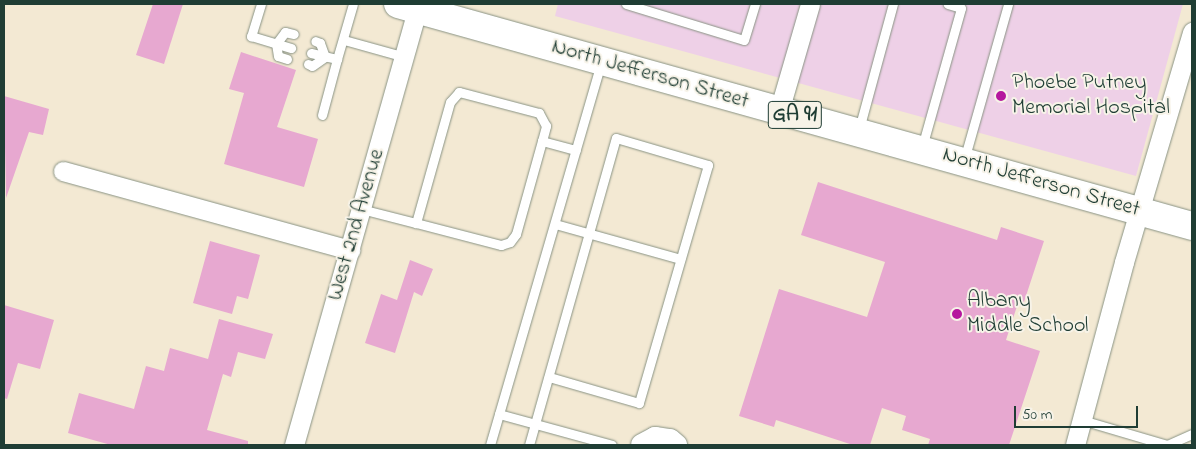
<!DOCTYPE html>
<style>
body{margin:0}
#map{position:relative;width:1196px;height:449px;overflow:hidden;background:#f3e9d3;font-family:"Indie Flower",sans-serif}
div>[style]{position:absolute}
.built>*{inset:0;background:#eed0e7}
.building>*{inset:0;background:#e7a8d0}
.roads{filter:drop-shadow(0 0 1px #899384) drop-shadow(0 0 1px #899384)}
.service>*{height:9px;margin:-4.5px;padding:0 4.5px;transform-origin:4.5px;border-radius:4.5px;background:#fff}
.minor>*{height:19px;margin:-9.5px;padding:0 9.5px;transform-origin:9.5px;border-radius:9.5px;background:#fff}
.tertiary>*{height:22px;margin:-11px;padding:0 11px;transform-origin:11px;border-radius:11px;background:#fff}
.primary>*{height:28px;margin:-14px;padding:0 14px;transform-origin:14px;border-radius:14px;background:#fff}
.dots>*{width:14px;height:14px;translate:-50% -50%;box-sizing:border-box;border:2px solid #f7f3e8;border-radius:50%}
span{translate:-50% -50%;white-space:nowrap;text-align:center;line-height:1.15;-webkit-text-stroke:4px #f7f3e8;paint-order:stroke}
.shield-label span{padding:1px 4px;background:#f7f3e8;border:1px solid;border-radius:4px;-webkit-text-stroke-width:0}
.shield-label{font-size:21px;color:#1f3d34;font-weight:700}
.street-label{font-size:22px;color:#1f3d34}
.poi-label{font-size:22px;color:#1f3d34}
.left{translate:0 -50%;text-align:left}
.frame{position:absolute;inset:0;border:5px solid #1f3d34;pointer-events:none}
.scale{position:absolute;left:1014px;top:406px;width:124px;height:22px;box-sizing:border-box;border:2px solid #1f3d34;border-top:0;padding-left:6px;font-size:15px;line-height:18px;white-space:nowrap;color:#1f3d34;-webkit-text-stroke:4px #f7f3e8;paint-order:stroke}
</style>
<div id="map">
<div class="built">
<div style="clip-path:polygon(558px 4px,1183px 4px,1136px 176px,555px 16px)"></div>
</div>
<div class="building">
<div style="clip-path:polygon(153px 4px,183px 4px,164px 64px,136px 55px)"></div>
<div style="clip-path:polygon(241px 52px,296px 70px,277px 127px,318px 139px,304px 187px,224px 164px,244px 93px,229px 89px)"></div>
<div style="clip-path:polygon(4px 96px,49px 109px,43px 135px,29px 132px,6px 198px)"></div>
<div style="clip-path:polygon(818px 182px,997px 240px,1001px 227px,1044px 241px,1023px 305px,1018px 303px,1006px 340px,1040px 351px,1009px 445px,928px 445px,930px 439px,902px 430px,906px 416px,882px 408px,870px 445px,853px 445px,776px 420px,774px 427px,739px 416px,779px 289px,867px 317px,885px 262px,801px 235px)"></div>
<div style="clip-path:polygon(210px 241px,260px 255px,248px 299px,237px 296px,232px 314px,193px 303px)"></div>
<div style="clip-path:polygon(410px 260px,433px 269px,422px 296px,414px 292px,395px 353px,365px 343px,381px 294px,397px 300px)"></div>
<div style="clip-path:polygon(4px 305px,54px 320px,40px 369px,18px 363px,7px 399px,4px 398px)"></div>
<div style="clip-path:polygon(219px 319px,273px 334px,265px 359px,238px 352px,231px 377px,223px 374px,207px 430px,248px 441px,248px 445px,111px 445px,68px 433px,79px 393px,134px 409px,146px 366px,164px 371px,170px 348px,208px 359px)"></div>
</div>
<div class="roads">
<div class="service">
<div style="left:261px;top:4px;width:34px;rotate:107deg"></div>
<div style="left:251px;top:36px;width:42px;rotate:16.7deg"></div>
<div style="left:626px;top:4px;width:123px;rotate:17deg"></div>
<div style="left:744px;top:40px;width:38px;rotate:-73deg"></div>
<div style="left:344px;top:40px;width:63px;rotate:15.6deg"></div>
<div style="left:311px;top:53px;width:27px;rotate:13deg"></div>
<div style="left:337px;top:59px;width:57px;rotate:-73.8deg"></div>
<div style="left:287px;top:59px;width:9px;rotate:-162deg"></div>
<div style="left:278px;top:56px;width:12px;rotate:-99deg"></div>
<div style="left:276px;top:44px;width:15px;rotate:-53deg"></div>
<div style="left:285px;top:32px;width:9px;rotate:13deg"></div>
<div style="left:308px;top:64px;width:4px;rotate:27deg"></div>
<div style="left:312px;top:66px;width:16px;rotate:-35deg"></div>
<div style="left:325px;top:57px;width:15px;rotate:-110deg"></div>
<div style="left:320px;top:43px;width:5px;rotate:-158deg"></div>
<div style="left:322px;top:115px;width:58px;rotate:-75deg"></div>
<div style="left:859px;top:129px;width:130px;rotate:-74.8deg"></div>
<div style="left:542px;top:141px;width:16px;rotate:-75deg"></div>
<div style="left:546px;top:126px;width:15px;rotate:-118deg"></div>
<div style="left:539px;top:113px;width:83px;rotate:-165.3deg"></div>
<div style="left:459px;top:92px;width:13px;rotate:132deg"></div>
<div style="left:450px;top:102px;width:126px;rotate:105.7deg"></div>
<div style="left:416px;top:223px;width:88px;rotate:14.5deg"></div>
<div style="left:501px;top:245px;width:9px;rotate:-18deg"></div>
<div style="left:510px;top:242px;width:10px;rotate:-53deg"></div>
<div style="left:516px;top:234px;width:97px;rotate:-74.4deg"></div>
<div style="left:542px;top:141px;width:35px;rotate:15deg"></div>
<div style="left:922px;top:147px;width:144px;rotate:-74.3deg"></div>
<div style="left:961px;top:8px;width:14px;rotate:-163deg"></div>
<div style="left:964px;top:160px;width:162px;rotate:-74.2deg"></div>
<div style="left:361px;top:209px;width:57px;rotate:14.3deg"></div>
<div style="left:555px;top:224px;width:130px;rotate:15.6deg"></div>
<div style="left:499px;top:414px;width:117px;rotate:15.3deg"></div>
<div style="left:1082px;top:420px;width:89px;rotate:16.4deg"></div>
<div style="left:1167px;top:445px;width:27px;rotate:-24deg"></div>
<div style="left:490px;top:445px;width:397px;rotate:-73.8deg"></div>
<div style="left:529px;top:445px;width:319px;rotate:-74.2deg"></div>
<div style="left:616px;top:138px;width:96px;rotate:16.4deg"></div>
<div style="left:708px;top:165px;width:248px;rotate:106.2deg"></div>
<div style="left:639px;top:403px;width:94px;rotate:-163.9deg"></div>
</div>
<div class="minor">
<div style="left:779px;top:111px;width:111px;rotate:-73.8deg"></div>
<div style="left:63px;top:171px;width:298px;rotate:15.4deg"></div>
<div style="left:294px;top:445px;width:458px;rotate:-74.2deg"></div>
<div style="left:1075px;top:445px;width:189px;rotate:-75deg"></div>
<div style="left:1124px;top:262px;width:240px;rotate:-73.5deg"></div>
</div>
<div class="tertiary">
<div style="left:642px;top:445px;width:15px;rotate:-28deg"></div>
<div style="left:655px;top:438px;width:15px;rotate:8deg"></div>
<div style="left:670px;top:440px;width:8px;rotate:40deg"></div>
</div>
<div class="primary">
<div style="left:398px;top:4px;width:824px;rotate:15.62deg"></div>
</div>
</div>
<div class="dots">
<div style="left:1001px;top:96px;background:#b5179e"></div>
<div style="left:957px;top:314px;background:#b5179e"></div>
</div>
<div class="shield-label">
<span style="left:795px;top:115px">GA 91</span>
</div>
<div class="street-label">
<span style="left:650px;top:75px;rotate:16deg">North Jefferson Street</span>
<span style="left:1041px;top:183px;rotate:16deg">North Jefferson Street</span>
<span style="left:357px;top:225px;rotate:-74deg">West 2nd Avenue</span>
</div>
<div class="poi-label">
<span class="left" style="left:1012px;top:96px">Phoebe Putney<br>Memorial Hospital</span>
<span class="left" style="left:967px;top:314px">Albany<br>Middle School</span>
</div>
<div class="frame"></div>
<div class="scale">50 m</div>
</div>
